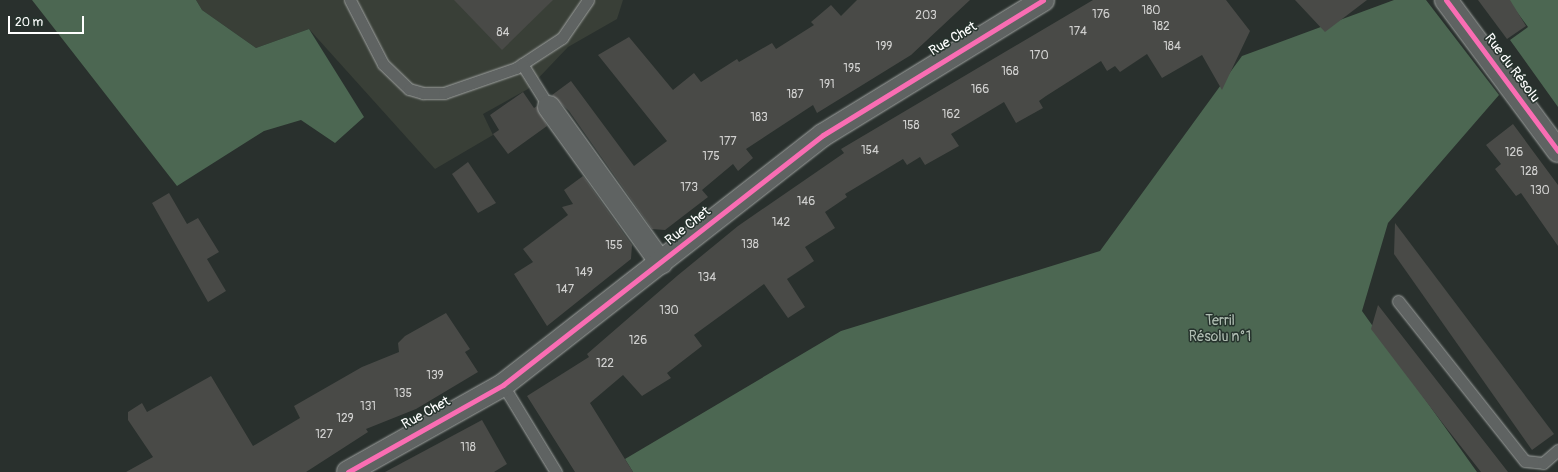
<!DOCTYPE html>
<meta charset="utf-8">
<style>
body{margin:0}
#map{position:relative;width:1558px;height:472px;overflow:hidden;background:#29302d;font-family:Pangolin,sans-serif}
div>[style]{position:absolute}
.built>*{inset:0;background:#393f37}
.green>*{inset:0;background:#4c6752}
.building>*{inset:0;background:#494a47}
.roads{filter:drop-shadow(0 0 1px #9fa2a0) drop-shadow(0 0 1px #9fa2a0)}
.lane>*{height:11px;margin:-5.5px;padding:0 5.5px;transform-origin:5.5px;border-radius:5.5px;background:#5f6362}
.street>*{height:22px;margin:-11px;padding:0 11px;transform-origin:11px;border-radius:11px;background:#5f6362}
.secondary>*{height:22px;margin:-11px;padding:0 11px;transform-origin:11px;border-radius:11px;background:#5f6362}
.cycleway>*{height:5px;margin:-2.5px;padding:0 2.5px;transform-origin:2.5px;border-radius:2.5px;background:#f96db3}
span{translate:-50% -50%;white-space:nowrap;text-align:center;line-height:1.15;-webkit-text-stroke:3px #26332d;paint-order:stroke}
.number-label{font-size:12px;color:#d2d2d1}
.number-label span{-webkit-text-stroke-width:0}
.street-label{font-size:14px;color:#fff}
.park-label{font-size:14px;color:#b1bfb4}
.scale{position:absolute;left:8px;top:16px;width:76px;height:18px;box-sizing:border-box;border:2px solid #fff;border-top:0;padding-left:5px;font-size:12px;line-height:14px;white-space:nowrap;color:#fff;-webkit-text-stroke:3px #26332d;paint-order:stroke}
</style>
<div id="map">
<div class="built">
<div style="clip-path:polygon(196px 0,623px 0,617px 19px,568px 47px,528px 89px,483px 114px,493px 135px,435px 169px,309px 29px,256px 48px,202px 10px)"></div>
</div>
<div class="green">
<div style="clip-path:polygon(32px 0,196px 0,202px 10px,256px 48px,309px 29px,364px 117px,335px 143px,301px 120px,264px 131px,177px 186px)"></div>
<div style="clip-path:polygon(1394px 0,1426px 0,1499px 95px,1388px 223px,1362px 311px,1477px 472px,633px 472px,625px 459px,841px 331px,1100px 251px,1242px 56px)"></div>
<div style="clip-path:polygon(1508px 0,1558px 0,1558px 107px,1510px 40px,1528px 27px)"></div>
</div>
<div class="building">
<div style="clip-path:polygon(454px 0,553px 0,502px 50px)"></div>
<div style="clip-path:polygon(857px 0,970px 0,911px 55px,817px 113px,813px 105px,746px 149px,753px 158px,738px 171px,733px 164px,702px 190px,708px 197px,665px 230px,652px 229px,569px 111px,552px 95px,571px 81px,634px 166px,667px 141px,598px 55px,629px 37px,673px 90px,694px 73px,701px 82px,737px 59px,739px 62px,772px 43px,776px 49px,814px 25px,811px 22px,831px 5px,841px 16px)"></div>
<div style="clip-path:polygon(1093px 0,1226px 0,1250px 31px,1222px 90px,1202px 55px,1162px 78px,1147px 54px,1120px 72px,1115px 66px,1107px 71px,1101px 61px,1046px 96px,1039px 101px,1043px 108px,1016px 123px,1004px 102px,951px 134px,959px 146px,925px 165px,920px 157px,907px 165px,903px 159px,845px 194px,847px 197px,825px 212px,835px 228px,805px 247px,814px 261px,787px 279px,805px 307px,788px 318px,764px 284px,694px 335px,702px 346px,667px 373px,671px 378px,642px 396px,623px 375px,590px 403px,633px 472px,575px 472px,527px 396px,589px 357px,587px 354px,677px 276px,738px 226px,844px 153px,841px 149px)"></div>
<div style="clip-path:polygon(1295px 0,1367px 0,1325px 32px)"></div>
<div style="clip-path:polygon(1478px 0,1510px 0,1526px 26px,1507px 39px)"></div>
<div style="clip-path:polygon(523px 92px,534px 108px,537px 106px,547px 126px,508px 154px,493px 134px,499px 130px,490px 115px)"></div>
<div style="clip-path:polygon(1513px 124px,1558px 185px,1558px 246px,1521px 193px,1516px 196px,1495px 169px,1501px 164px,1486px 145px)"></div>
<div style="clip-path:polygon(468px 162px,496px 203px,478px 213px,452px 174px)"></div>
<div style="clip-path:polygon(583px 176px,632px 245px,631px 259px,547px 326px,514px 274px,533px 262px,523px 249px,568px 215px,562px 207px,573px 204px,564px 190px)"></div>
<div style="clip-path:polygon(169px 193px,187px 224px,198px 218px,219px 252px,207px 259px,226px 291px,208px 302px,152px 203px)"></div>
<div style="clip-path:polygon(1395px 223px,1554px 434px,1532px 450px,1394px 254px)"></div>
<div style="clip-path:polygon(1378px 305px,1406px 341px,1508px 472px,1481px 472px,1444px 425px,1371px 329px)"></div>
<div style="clip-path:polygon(446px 313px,470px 349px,465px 352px,478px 372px,416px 409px,366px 429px,368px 432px,306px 472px,126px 472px,153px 457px,128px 420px,128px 412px,142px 403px,147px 412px,211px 376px,253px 446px,300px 418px,294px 406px,362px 367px,399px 352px,398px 343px,405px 336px)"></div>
<div style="clip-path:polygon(482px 420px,507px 464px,494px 472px,385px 472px)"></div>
</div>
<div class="roads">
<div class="lane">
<div style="left:350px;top:0;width:72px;rotate:62.7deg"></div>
<div style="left:383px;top:64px;width:36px;rotate:44deg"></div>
<div style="left:409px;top:89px;width:15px;rotate:16deg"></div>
<div style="left:423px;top:93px;width:21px"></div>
<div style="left:444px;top:93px;width:76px;rotate:-19.1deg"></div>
<div style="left:516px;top:68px;width:55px;rotate:-33.1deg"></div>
<div style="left:562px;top:38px;width:46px;rotate:-55.6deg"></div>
<div style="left:522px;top:64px;width:51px;rotate:57.9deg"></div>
<div style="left:1398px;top:301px;width:204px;rotate:51.6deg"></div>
<div style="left:1525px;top:461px;width:18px;rotate:6deg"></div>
<div style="left:1543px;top:463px;width:20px;rotate:-41deg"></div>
<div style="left:503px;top:385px;width:102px;rotate:58.7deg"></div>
</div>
<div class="street">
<div style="left:549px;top:107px;width:192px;rotate:54.3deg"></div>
<div style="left:348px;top:472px;width:178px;rotate:-29.3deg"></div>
<div style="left:503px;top:385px;width:406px;rotate:-38deg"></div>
<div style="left:823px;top:135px;width:258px;rotate:-31.5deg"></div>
</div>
<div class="secondary">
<div style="left:1446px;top:0;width:188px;rotate:53.4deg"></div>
</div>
</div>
<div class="cycleway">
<div style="left:1446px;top:0;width:188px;rotate:53.4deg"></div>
<div style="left:348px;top:472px;width:178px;rotate:-29.3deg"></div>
<div style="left:503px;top:385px;width:406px;rotate:-38deg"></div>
<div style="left:823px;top:135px;width:258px;rotate:-31.5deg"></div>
</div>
<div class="number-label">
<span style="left:1151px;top:11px">180</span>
<span style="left:1101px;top:15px">176</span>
<span style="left:926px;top:16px">203</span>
<span style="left:1161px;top:27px">182</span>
<span style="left:1078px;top:32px">174</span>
<span style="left:503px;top:33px">84</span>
<span style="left:884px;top:47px">199</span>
<span style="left:1172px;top:47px">184</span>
<span style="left:1039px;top:56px">170</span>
<span style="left:852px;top:69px">195</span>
<span style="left:1010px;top:72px">168</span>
<span style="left:827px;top:85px">191</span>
<span style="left:980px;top:90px">166</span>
<span style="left:795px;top:95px">187</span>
<span style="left:951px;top:115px">162</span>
<span style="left:759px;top:118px">183</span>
<span style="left:911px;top:126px">158</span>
<span style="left:728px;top:142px">177</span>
<span style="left:870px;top:151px">154</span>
<span style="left:1514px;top:153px">126</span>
<span style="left:711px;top:157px">175</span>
<span style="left:1529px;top:172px">128</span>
<span style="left:689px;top:188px">173</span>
<span style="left:1540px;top:191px">130</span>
<span style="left:806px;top:202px">146</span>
<span style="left:781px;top:223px">142</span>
<span style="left:750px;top:245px">138</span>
<span style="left:614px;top:246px">155</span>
<span style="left:584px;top:273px">149</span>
<span style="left:707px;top:278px">134</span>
<span style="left:565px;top:290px">147</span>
<span style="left:669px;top:311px">130</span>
<span style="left:638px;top:341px">126</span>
<span style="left:605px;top:364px">122</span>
<span style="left:435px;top:376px">139</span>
<span style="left:403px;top:394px">135</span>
<span style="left:368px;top:407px">131</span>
<span style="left:345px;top:419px">129</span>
<span style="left:324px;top:435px">127</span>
<span style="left:468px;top:448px">118</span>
</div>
<div class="street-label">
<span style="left:953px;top:39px;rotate:-31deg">Rue Chet</span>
<span style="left:1512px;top:68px;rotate:53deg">Rue du Résolu</span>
<span style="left:688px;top:226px;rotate:-38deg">Rue Chet</span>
<span style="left:426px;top:413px;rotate:-29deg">Rue Chet</span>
</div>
<div class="park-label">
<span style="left:1220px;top:329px">Terril<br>Résolu n°1</span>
</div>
<div class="scale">20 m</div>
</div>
